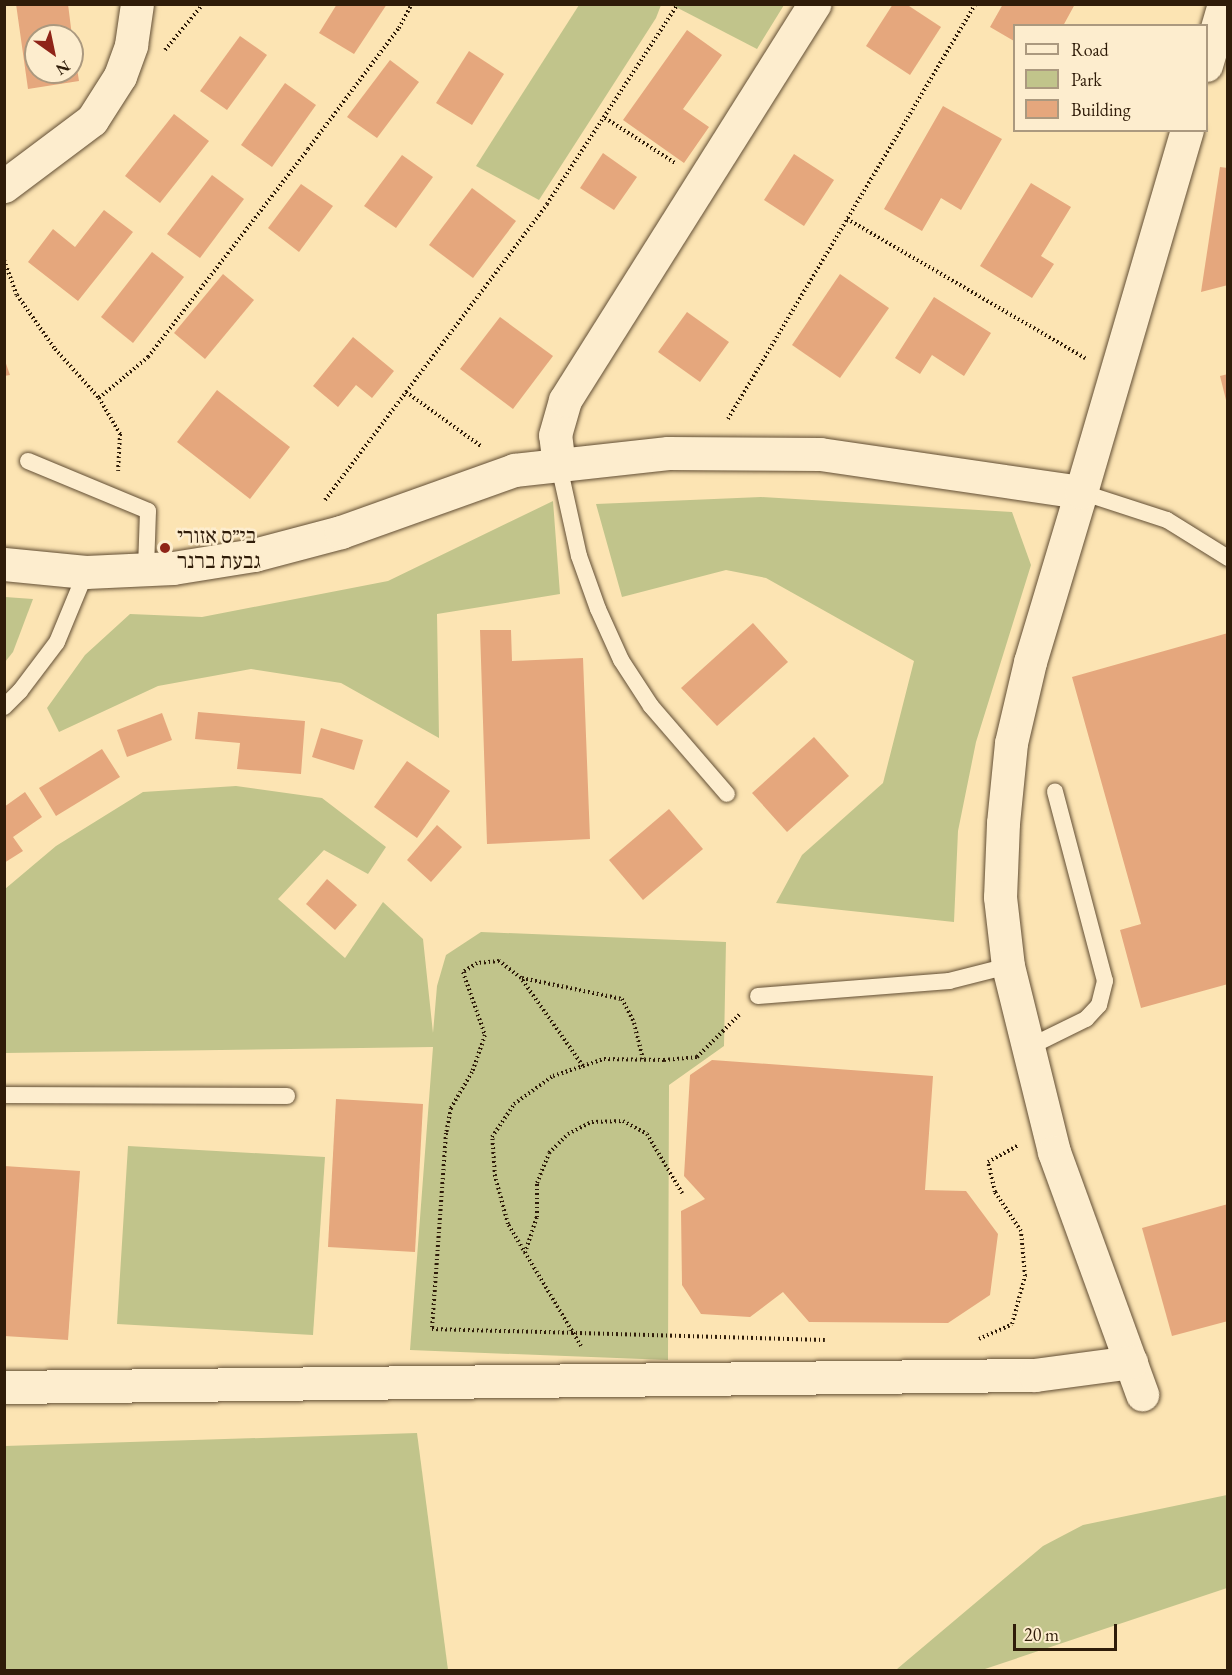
<!DOCTYPE html>
<meta charset="utf-8">
<style>
body{margin:0}
#map{position:relative;width:1232px;height:1675px;overflow:hidden;background:#fce4b3;font-family:"EB Garamond","Frank Ruhl Libre",serif}
div>[style]{position:absolute}
.green>*{inset:0;background:#c1c48b}
.building>*{inset:0;background:#e5a77d}
.path>*{height:4px;margin-top:-2px;transform-origin:0;background:repeating-linear-gradient(90deg,#2f1c09 0 1.5px,transparent 0 4.5px)}
.roads{filter:drop-shadow(0 0 2px #624e34) drop-shadow(0 0 2px #624e34)}
.lane>*{height:16px;margin:-8px;padding:0 8px;transform-origin:8px;border-radius:8px;background:#fdedce}
.street>*{height:33px;margin:-16.5px;padding:0 16.5px;transform-origin:16.5px;border-radius:16.5px;background:#fdedce}
.secondary>*{height:33px;margin:-16.5px;padding:0 16.5px;transform-origin:16.5px;border-radius:16.5px;background:#fdedce}
.dots>*{width:16px;height:16px;translate:-50% -50%;box-sizing:border-box;border:3px solid #fdedce;border-radius:50%}
span{translate:-50% -50%;white-space:nowrap;text-align:center;line-height:1.15;-webkit-text-stroke:5px #fdedce;paint-order:stroke}
.poi-label{font-size:22px;color:#2f1c09}
.left{translate:0 -50%;text-align:left}
.frame{position:absolute;inset:0;border:6px solid #2f1c09;pointer-events:none}
.legend{position:absolute;left:1013px;top:24px;width:195px;height:108px;box-sizing:border-box;background:#fdedce;border:2px solid #ab997f;margin:0;padding:8px 10px;list-style:none;font-size:18px;color:#2f1c09}
.legend li{display:flex;align-items:center;gap:12px;height:30px}
.legend b{width:30px;border:2px solid #ab997f}
.north{position:absolute;left:24px;top:24px;width:60px;height:60px;box-sizing:border-box;background:#fdedce;border:2px solid #ab997f;border-radius:50%;rotate:147deg;font-size:16px;font-weight:700;line-height:24px;text-align:center;color:#2f1c09}
.north::after{content:'';display:block;margin:auto;width:21px;height:27px;background:#8f2418;clip-path:polygon(50% 0,100% 100%,50% 72%,0 100%)}
.scale{position:absolute;left:1013px;top:1624px;width:104px;height:27px;box-sizing:border-box;border:3px solid #2f1c09;border-top:0;padding-left:8px;font-size:18px;line-height:21px;white-space:nowrap;color:#2f1c09;-webkit-text-stroke:4px #fdedce;paint-order:stroke}
</style>
<div id="map">
<div class="green">
<div style="clip-path:polygon(579px 5px,661px 5px,656px 18px,539px 200px,476px 166px)"></div>
<div style="clip-path:polygon(672px 5px,784px 5px,757px 49px)"></div>
<div style="clip-path:polygon(761px 497px,1012px 512px,1031px 565px,976px 742px,958px 831px,954px 922px,776px 903px,802px 855px,883px 783px,914px 661px,766px 578px,726px 570px,622px 597px,596px 504px)"></div>
<div style="clip-path:polygon(553px 501px,560px 594px,437px 614px,439px 738px,341px 683px,251px 669px,158px 686px,59px 732px,47px 708px,85px 655px,130px 614px,202px 617px,388px 581px)"></div>
<div style="clip-path:polygon(5px 597px,33px 599px,13px 652px,5px 662px)"></div>
<div style="clip-path:polygon(236px 786px,322px 798px,386px 847px,368px 874px,324px 850px,278px 899px,345px 958px,383px 902px,423px 939px,433px 1033px,437px 986px,446px 955px,481px 932px,726px 942px,724px 1046px,669px 1085px,668px 1360px,410px 1350px,433px 1047px,5px 1053px,5px 889px,56px 846px,143px 792px)"></div>
<div style="clip-path:polygon(128px 1146px,325px 1157px,313px 1335px,117px 1324px)"></div>
<div style="clip-path:polygon(417px 1433px,448px 1670px,5px 1670px,5px 1446px)"></div>
<div style="clip-path:polygon(1227px 1495px,1227px 1588px,982px 1670px,889px 1670px,897px 1669px,1043px 1546px,1083px 1525px)"></div>
</div>
<div class="building">
<div style="clip-path:polygon(16px 4px,68px 4px,72px 36px,36px 36px,36px 72px,72px 72px,73px 43px,79px 81px,28px 89px)"></div>
<div style="clip-path:polygon(337px 4px,387px 4px,354px 54px,319px 33px)"></div>
<div style="clip-path:polygon(893px 4px,906px 4px,941px 27px,910px 75px,866px 46px)"></div>
<div style="clip-path:polygon(1003px 4px,1075px 4px,1063px 26px,1014px 26px,1014px 41px,990px 27px)"></div>
<div style="clip-path:polygon(687px 30px,722px 55px,683px 109px,709px 127px,684px 163px,623px 120px)"></div>
<div style="clip-path:polygon(240px 36px,267px 55px,227px 110px,200px 91px)"></div>
<div style="clip-path:polygon(469px 51px,504px 74px,472px 125px,436px 103px)"></div>
<div style="clip-path:polygon(390px 60px,419px 82px,377px 138px,347px 117px)"></div>
<div style="clip-path:polygon(285px 83px,316px 105px,272px 167px,241px 145px)"></div>
<div style="clip-path:polygon(943px 106px,1002px 139px,961px 210px,941px 198px,922px 231px,884px 209px)"></div>
<div style="clip-path:polygon(174px 114px,209px 141px,160px 203px,125px 176px)"></div>
<div style="clip-path:polygon(603px 153px,637px 177px,614px 210px,580px 188px)"></div>
<div style="clip-path:polygon(794px 154px,834px 180px,804px 226px,764px 200px)"></div>
<div style="clip-path:polygon(402px 155px,433px 177px,396px 228px,364px 206px)"></div>
<div style="clip-path:polygon(1220px 167px,1228px 168px,1228px 285px,1201px 292px)"></div>
<div style="clip-path:polygon(212px 175px,244px 199px,200px 258px,167px 234px)"></div>
<div style="clip-path:polygon(1031px 183px,1071px 207px,1041px 256px,1054px 264px,1032px 298px,980px 266px)"></div>
<div style="clip-path:polygon(301px 184px,333px 206px,299px 252px,268px 228px)"></div>
<div style="clip-path:polygon(472px 188px,516px 221px,473px 278px,429px 245px)"></div>
<div style="clip-path:polygon(104px 210px,133px 232px,78px 301px,28px 262px,53px 229px,75px 247px)"></div>
<div style="clip-path:polygon(152px 252px,184px 277px,133px 343px,101px 317px)"></div>
<div style="clip-path:polygon(223px 274px,254px 300px,205px 359px,174px 333px)"></div>
<div style="clip-path:polygon(840px 274px,889px 308px,840px 378px,792px 345px)"></div>
<div style="clip-path:polygon(934px 297px,991px 333px,964px 376px,932px 355px,920px 374px,895px 358px)"></div>
<div style="clip-path:polygon(687px 312px,729px 342px,700px 382px,658px 352px)"></div>
<div style="clip-path:polygon(500px 317px,553px 356px,513px 409px,460px 369px)"></div>
<div style="clip-path:polygon(353px 337px,394px 371px,372px 398px,356px 385px,338px 407px,313px 386px)"></div>
<div style="clip-path:polygon(4px 358px,10px 375px,4px 376px)"></div>
<div style="clip-path:polygon(1228px 374px,1228px 404px,1227px 404px,1220px 376px)"></div>
<div style="clip-path:polygon(217px 390px,290px 447px,250px 499px,177px 442px)"></div>
<div style="clip-path:polygon(753px 623px,788px 662px,717px 726px,681px 688px)"></div>
<div style="clip-path:polygon(480px 630px,511px 630px,512px 661px,583px 658px,590px 839px,487px 844px)"></div>
<div style="clip-path:polygon(1228px 633px,1228px 984px,1141px 1008px,1120px 930px,1141px 924px,1072px 677px)"></div>
<div style="clip-path:polygon(198px 712px,305px 721px,301px 774px,237px 769px,240px 743px,195px 739px)"></div>
<div style="clip-path:polygon(162px 713px,172px 740px,127px 757px,117px 730px)"></div>
<div style="clip-path:polygon(321px 728px,363px 740px,354px 770px,312px 757px)"></div>
<div style="clip-path:polygon(814px 737px,849px 776px,787px 832px,752px 793px)"></div>
<div style="clip-path:polygon(102px 749px,120px 777px,56px 816px,39px 788px)"></div>
<div style="clip-path:polygon(407px 761px,450px 791px,417px 838px,374px 807px)"></div>
<div style="clip-path:polygon(25px 792px,42px 817px,13px 837px,23px 851px,4px 863px,4px 807px)"></div>
<div style="clip-path:polygon(669px 809px,703px 849px,643px 900px,609px 860px)"></div>
<div style="clip-path:polygon(437px 825px,462px 847px,431px 882px,407px 860px)"></div>
<div style="clip-path:polygon(327px 879px,357px 905px,335px 930px,306px 904px)"></div>
<div style="clip-path:polygon(712px 1060px,933px 1076px,925px 1190px,966px 1191px,998px 1234px,990px 1295px,948px 1323px,809px 1322px,783px 1292px,750px 1317px,701px 1314px,682px 1285px,681px 1211px,705px 1199px,684px 1176px,690px 1075px)"></div>
<div style="clip-path:polygon(336px 1099px,423px 1104px,415px 1252px,328px 1247px)"></div>
<div style="clip-path:polygon(4px 1166px,80px 1171px,68px 1340px,4px 1336px)"></div>
<div style="clip-path:polygon(1228px 1204px,1228px 1321px,1172px 1336px,1142px 1228px)"></div>
</div>
<div class="path">
<div style="left:165px;top:50px;width:60px;rotate:-50.4deg"></div>
<div style="left:605px;top:118px;width:83px;rotate:32.7deg"></div>
<div style="left:847px;top:219px;width:276px;rotate:30.3deg"></div>
<div style="left:4px;top:260px;width:37px;rotate:70deg"></div>
<div style="left:17px;top:295px;width:66px;rotate:54.9deg"></div>
<div style="left:55px;top:349px;width:66px;rotate:48.1deg"></div>
<div style="left:99px;top:398px;width:42px;rotate:59.7deg"></div>
<div style="left:120px;top:434px;width:37px;rotate:93deg"></div>
<div style="left:406px;top:392px;width:92px;rotate:35.8deg"></div>
<div style="left:99px;top:398px;width:64px;rotate:-39.9deg"></div>
<div style="left:148px;top:357px;width:262px;rotate:-52.4deg"></div>
<div style="left:308px;top:149px;width:151px;rotate:-53.1deg"></div>
<div style="left:399px;top:28px;width:27px;rotate:-62deg"></div>
<div style="left:728px;top:419px;width:483px;rotate:-59.2deg"></div>
<div style="left:325px;top:500px;width:370px;rotate:-53.1deg"></div>
<div style="left:547px;top:204px;width:239px;rotate:-56.8deg"></div>
<div style="left:522px;top:978px;width:102px;rotate:11.9deg"></div>
<div style="left:622px;top:999px;width:27px;rotate:63deg"></div>
<div style="left:634px;top:1023px;width:37px;rotate:76deg"></div>
<div style="left:583px;top:1066px;width:108px;rotate:-125.2deg"></div>
<div style="left:521px;top:978px;width:28px;rotate:-142deg"></div>
<div style="left:499px;top:961px;width:22px;rotate:175deg"></div>
<div style="left:477px;top:963px;width:17px;rotate:147deg"></div>
<div style="left:463px;top:972px;width:67px;rotate:70.8deg"></div>
<div style="left:485px;top:1035px;width:39px;rotate:109deg"></div>
<div style="left:472px;top:1072px;width:42px;rotate:120.3deg"></div>
<div style="left:451px;top:1108px;width:25px;rotate:101deg"></div>
<div style="left:446px;top:1133px;width:196px;rotate:94.1deg"></div>
<div style="left:432px;top:1329px;width:393px;rotate:1.6deg"></div>
<div style="left:525px;top:1253px;width:38px;rotate:-72deg"></div>
<div style="left:537px;top:1217px;width:34px;rotate:-90deg"></div>
<div style="left:537px;top:1183px;width:32px;rotate:-68deg"></div>
<div style="left:549px;top:1153px;width:27px;rotate:-45deg"></div>
<div style="left:568px;top:1134px;width:27px;rotate:-27deg"></div>
<div style="left:592px;top:1122px;width:31px;rotate:-2deg"></div>
<div style="left:623px;top:1121px;width:27px;rotate:28deg"></div>
<div style="left:647px;top:1134px;width:69px;rotate:59.3deg"></div>
<div style="left:979px;top:1339px;width:36px;rotate:-24deg"></div>
<div style="left:1012px;top:1324px;width:50px;rotate:-74.8deg"></div>
<div style="left:1025px;top:1276px;width:45px;rotate:-95.1deg"></div>
<div style="left:1021px;top:1231px;width:47px;rotate:-123.7deg"></div>
<div style="left:995px;top:1192px;width:31px;rotate:-103deg"></div>
<div style="left:988px;top:1162px;width:35px;rotate:-29deg"></div>
<div style="left:581px;top:1346px;width:142px;rotate:-120.9deg"></div>
<div style="left:508px;top:1224px;width:50px;rotate:-105.2deg"></div>
<div style="left:495px;top:1176px;width:39px;rotate:-94deg"></div>
<div style="left:492px;top:1137px;width:40px;rotate:-56deg"></div>
<div style="left:514px;top:1104px;width:48px;rotate:-35.7deg"></div>
<div style="left:553px;top:1076px;width:54px;rotate:-18.4deg"></div>
<div style="left:604px;top:1059px;width:60px;rotate:1deg"></div>
<div style="left:664px;top:1060px;width:33px;rotate:-5deg"></div>
<div style="left:697px;top:1057px;width:61px;rotate:-45deg"></div>
</div>
<div class="roads">
<div class="lane">
<div style="left:28px;top:461px;width:130px;rotate:22.6deg"></div>
<div style="left:148px;top:511px;width:58px;rotate:92deg"></div>
<div style="left:559px;top:466px;width:92px;rotate:77.5deg"></div>
<div style="left:579px;top:556px;width:56px;rotate:70.3deg"></div>
<div style="left:598px;top:609px;width:56px;rotate:65.7deg"></div>
<div style="left:621px;top:660px;width:55px;rotate:56.9deg"></div>
<div style="left:651px;top:706px;width:116px;rotate:49.2deg"></div>
<div style="left:1081px;top:492px;width:90px;rotate:18deg"></div>
<div style="left:1167px;top:520px;width:72px;rotate:31.9deg"></div>
<div style="left:4px;top:707px;width:23px;rotate:-45deg"></div>
<div style="left:20px;top:691px;width:61px;rotate:-52.9deg"></div>
<div style="left:57px;top:642px;width:76px;rotate:-67.5deg"></div>
<div style="left:758px;top:996px;width:192px;rotate:-4.5deg"></div>
<div style="left:949px;top:981px;width:61px;rotate:-14.3deg"></div>
<div style="left:1027px;top:1048px;width:66px;rotate:-26.2deg"></div>
<div style="left:1086px;top:1019px;width:19px;rotate:-47deg"></div>
<div style="left:1099px;top:1005px;width:25px;rotate:-76deg"></div>
<div style="left:1105px;top:981px;width:196px;rotate:-104.8deg"></div>
<div style="left:4px;top:1095px;width:283px;rotate:0.2deg"></div>
</div>
<div class="street">
<div style="left:559px;top:466px;width:31px;rotate:-97deg"></div>
<div style="left:555px;top:435px;width:36px;rotate:-74deg"></div>
<div style="left:565px;top:400px;width:468px;rotate:-57.8deg"></div>
<div style="left:1081px;top:492px;width:177px;rotate:106.7deg"></div>
<div style="left:1030px;top:662px;width:83px;rotate:103.2deg"></div>
<div style="left:1011px;top:743px;width:80px;rotate:95.7deg"></div>
<div style="left:1003px;top:823px;width:74px;rotate:92.3deg"></div>
<div style="left:1000px;top:897px;width:69px;rotate:83.4deg"></div>
<div style="left:1008px;top:966px;width:192px;rotate:76.1deg"></div>
<div style="left:1054px;top:1152px;width:258px;rotate:70deg"></div>
<div style="left:4px;top:1387px;width:1031px;rotate:-0.67deg"></div>
<div style="left:1035px;top:1375px;width:97px;rotate:-7.7deg"></div>
</div>
<div class="secondary">
<div style="left:1206px;top:65px;width:64px;rotate:-73.6deg"></div>
<div style="left:4px;top:186px;width:110px;rotate:-36.9deg"></div>
<div style="left:92px;top:120px;width:52px;rotate:-57.5deg"></div>
<div style="left:120px;top:76px;width:33px;rotate:-70deg"></div>
<div style="left:131px;top:45px;width:41px;rotate:-81.7deg"></div>
<div style="left:4px;top:564px;width:82px;rotate:5.6deg"></div>
<div style="left:86px;top:572px;width:87px;rotate:-2.6deg"></div>
<div style="left:173px;top:568px;width:82px;rotate:-9.1deg"></div>
<div style="left:254px;top:555px;width:90px;rotate:-14.8deg"></div>
<div style="left:341px;top:532px;width:184px;rotate:-19.7deg"></div>
<div style="left:514px;top:470px;width:155px;rotate:-6.3deg"></div>
<div style="left:668px;top:453px;width:152px;rotate:0.4deg"></div>
<div style="left:820px;top:454px;width:264px;rotate:8.3deg"></div>
<div style="left:1081px;top:492px;width:377px;rotate:-73.7deg"></div>
</div>
</div>
<div class="dots">
<div style="left:165px;top:548px;background:#8f2418"></div>
</div>
<div class="poi-label">
<span class="left" style="left:177px;top:548px">בי״ס אזורי<br>גבעת ברנר</span>
</div>
<div class="frame"></div>
<ul class="legend">
<li><b style="height:8px;background:#fdedce"></b>Road</li>
<li><b style="height:16px;background:#c1c48b"></b>Park</li>
<li><b style="height:16px;background:#e5a77d"></b>Building</li>
</ul>
<div class="north">N</div>
<div class="scale">20 m</div>
</div>
